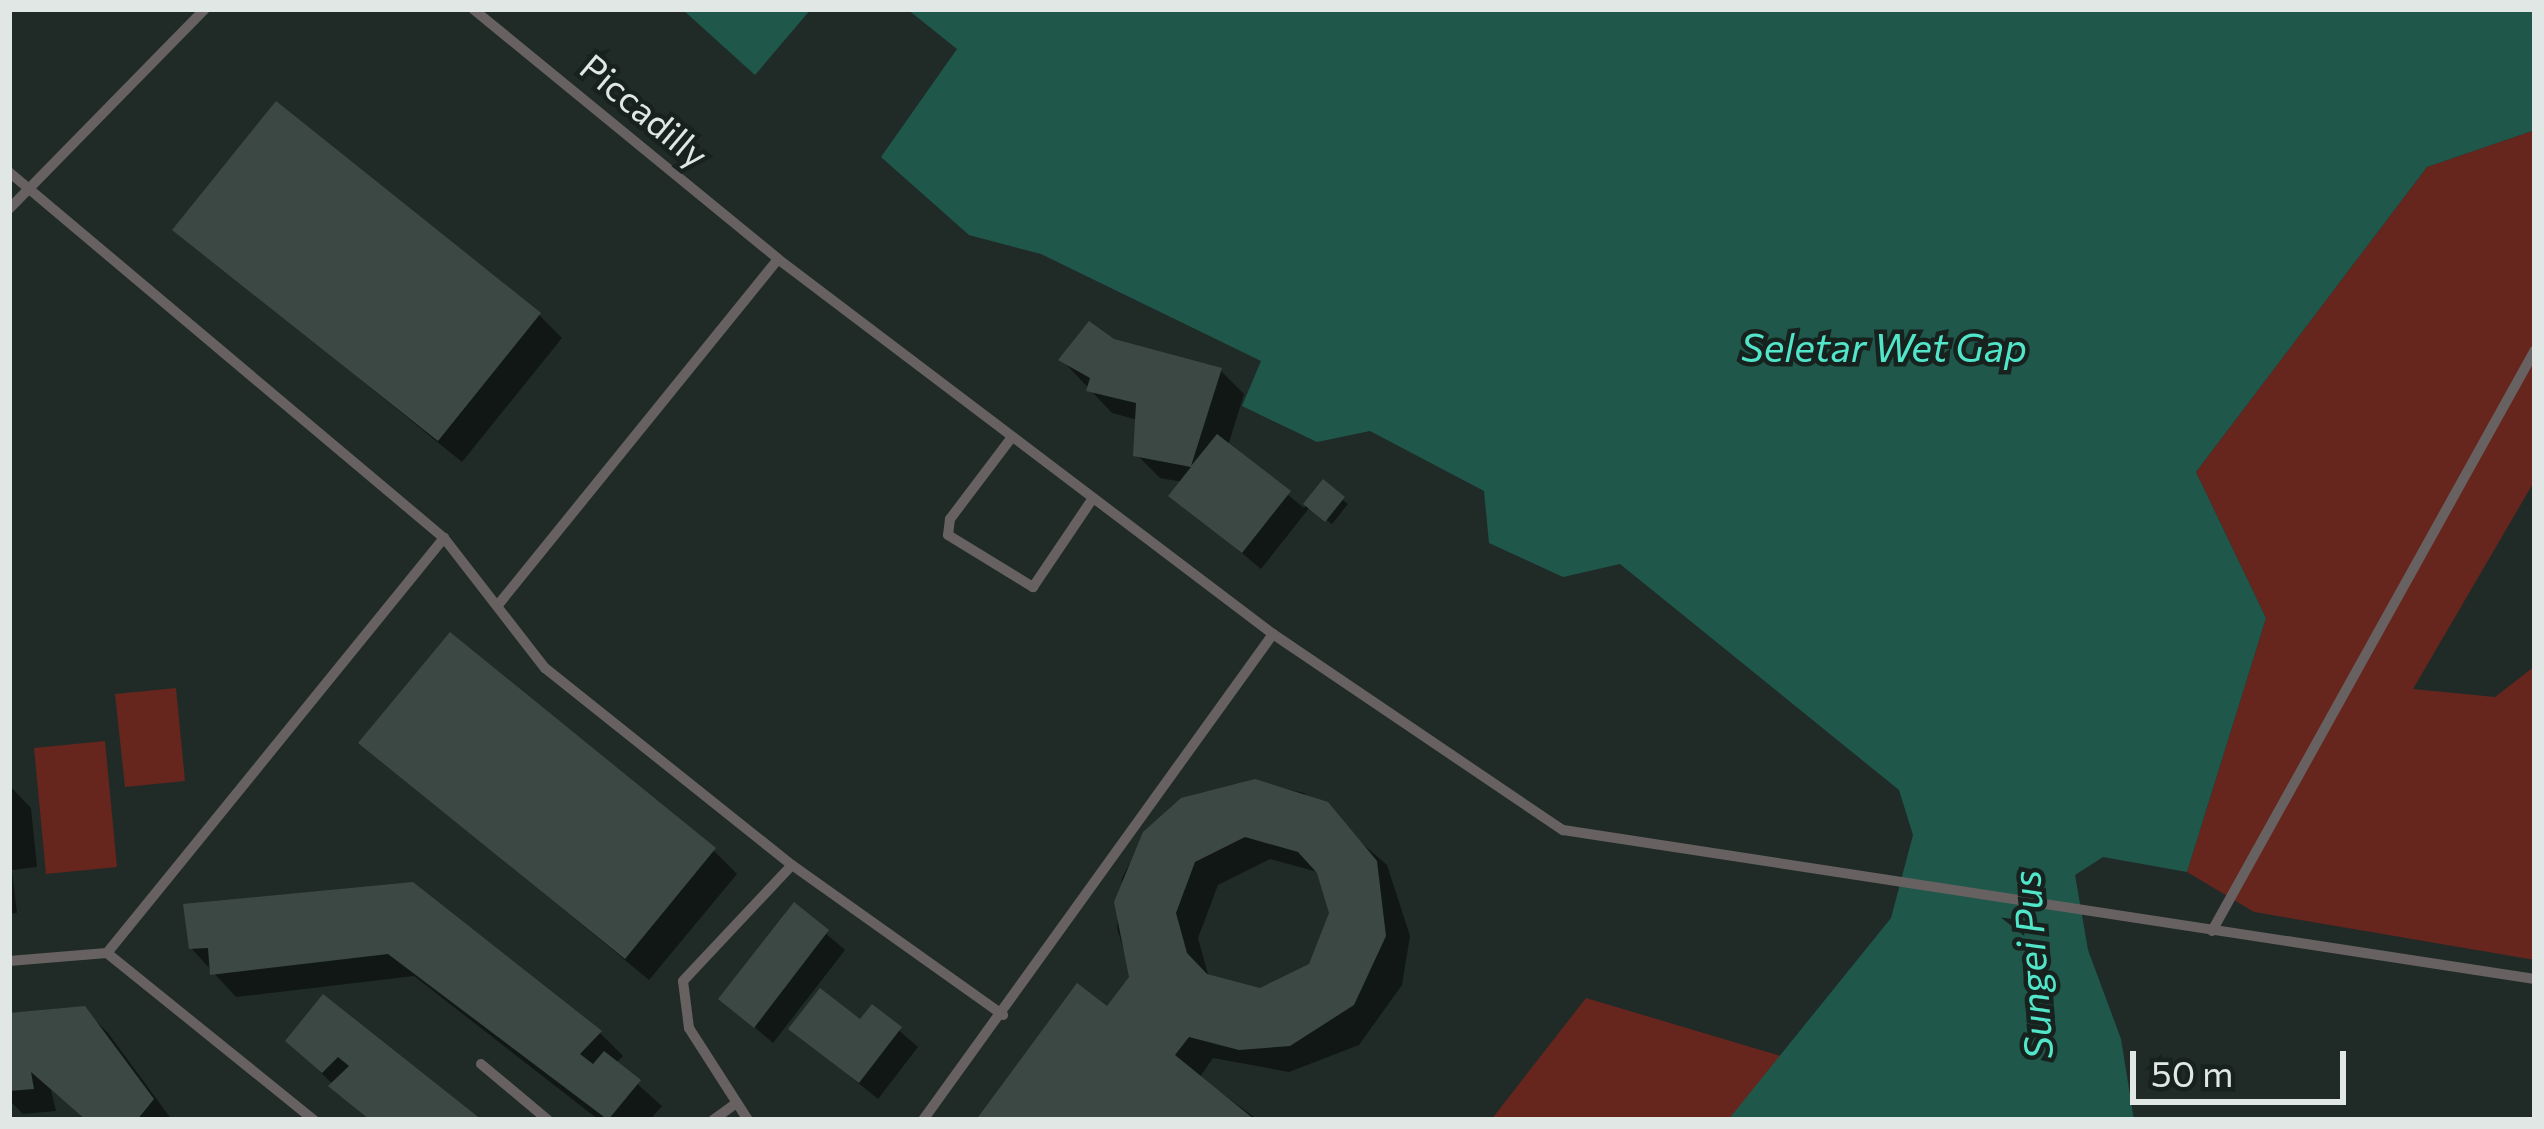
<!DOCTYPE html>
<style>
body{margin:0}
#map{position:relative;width:2544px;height:1129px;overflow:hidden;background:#202b28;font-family:Commissioner,sans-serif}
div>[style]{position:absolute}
.green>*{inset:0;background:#66251d}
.water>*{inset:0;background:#1f574b}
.shadow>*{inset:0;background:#0007}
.building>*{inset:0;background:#3c4844}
.lane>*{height:10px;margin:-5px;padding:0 5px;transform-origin:5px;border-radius:5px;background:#676261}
span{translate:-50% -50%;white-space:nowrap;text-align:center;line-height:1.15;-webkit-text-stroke:9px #17211e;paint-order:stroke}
.street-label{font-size:36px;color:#e0e7e5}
.water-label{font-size:39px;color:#51e6c9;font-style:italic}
.frame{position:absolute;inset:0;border:12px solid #e0e7e5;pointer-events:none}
.scale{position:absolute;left:2130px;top:1051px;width:216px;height:54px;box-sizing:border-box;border:6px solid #e0e7e5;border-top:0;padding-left:15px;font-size:36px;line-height:42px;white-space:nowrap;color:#e0e7e5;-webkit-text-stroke:9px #17211e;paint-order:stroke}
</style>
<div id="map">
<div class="green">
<div style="clip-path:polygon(2535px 130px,2535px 480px,2413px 689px,2495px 697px,2535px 666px,2535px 960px,2254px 912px,2187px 872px,2266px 618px,2196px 472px,2427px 167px)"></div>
<div style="clip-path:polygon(176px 688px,185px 781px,125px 787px,115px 694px)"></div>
<div style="clip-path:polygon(105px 741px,117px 867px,46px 874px,34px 748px)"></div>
<div style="clip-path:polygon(1586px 998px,1784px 1057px,1728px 1120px,1491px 1120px)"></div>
</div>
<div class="water">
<div style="clip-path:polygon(682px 9px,811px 9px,755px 75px)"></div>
<div style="clip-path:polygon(907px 9px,2535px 9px,2535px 130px,2427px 167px,2196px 472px,2266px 618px,2187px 872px,2103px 857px,2075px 875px,2088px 950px,2121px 1039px,2134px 1120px,1728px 1120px,1891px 918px,1913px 835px,1899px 790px,1620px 564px,1563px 577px,1489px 543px,1484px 491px,1370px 431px,1317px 442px,1242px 406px,1261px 361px,1041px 254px,969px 235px,881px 157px,957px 49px)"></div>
</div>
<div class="shadow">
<div style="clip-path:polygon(176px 230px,539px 315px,562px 338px,462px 462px)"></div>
<div style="clip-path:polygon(1113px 342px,1221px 371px,1244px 394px,1228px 446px,1304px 508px,1323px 484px,1348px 504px,1332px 524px,1310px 507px,1261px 569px,1172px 495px,1183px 482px,1160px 478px,1136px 454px,1138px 420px,1112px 413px,1062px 360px)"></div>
<div style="clip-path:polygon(362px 743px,714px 851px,737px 874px,649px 980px)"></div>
<div style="clip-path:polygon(evenodd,1255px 782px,1304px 793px,1387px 865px,1410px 936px,1402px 985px,1359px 1045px,1289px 1072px,1213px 1058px,1200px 1077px,1258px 1120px,979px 1120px,1108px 1010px,1132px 977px,1117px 928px,1122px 878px,1145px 834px,1255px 782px,1270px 859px,1321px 873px,1332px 913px,1312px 966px,1260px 992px,1209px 978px,1198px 938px,1218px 885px,1270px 859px)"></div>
<div style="clip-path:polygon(9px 785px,31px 808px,37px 867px,12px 870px,17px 913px,9px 914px)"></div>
<div style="clip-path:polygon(412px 885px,600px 1033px,623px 1056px,615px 1064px,662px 1106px,650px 1120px,599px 1120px,414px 976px,236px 997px,191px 948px)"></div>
<div style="clip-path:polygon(794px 906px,845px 950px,773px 1043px,722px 999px)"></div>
<div style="clip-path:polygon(323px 998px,478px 1120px,369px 1120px,289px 1041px)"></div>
<div style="clip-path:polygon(873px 1008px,918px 1047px,878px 1099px,792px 1029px,861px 1023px)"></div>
<div style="clip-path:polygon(84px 1009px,108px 1033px,172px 1120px,88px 1120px,51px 1090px,56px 1111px,23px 1114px,9px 1100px,9px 1016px)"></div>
</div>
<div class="building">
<div style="clip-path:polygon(276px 101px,541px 313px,438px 441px,172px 230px)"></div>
<div style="clip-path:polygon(1089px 321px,1114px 339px,1222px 368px,1191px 466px,1217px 434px,1291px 491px,1242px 553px,1168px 496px,1191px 467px,1133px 456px,1136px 403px,1086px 391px,1090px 378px,1058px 360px)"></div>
<div style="clip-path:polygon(1323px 479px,1345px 497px,1325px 522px,1303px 504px)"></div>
<div style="clip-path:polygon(450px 632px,716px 848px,625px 959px,358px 743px)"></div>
<div style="clip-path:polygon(evenodd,1255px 779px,1328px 802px,1377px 861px,1386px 936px,1354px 1005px,1290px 1046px,1239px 1050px,1189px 1037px,1175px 1055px,1255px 1120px,976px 1120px,1077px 983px,1107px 1006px,1129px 977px,1114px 902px,1143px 832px,1181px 798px,1255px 779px,1245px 837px,1298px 852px,1317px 873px,1329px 913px,1309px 964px,1260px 988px,1207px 974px,1187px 953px,1176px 913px,1195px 862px,1245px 837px)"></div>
<div style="clip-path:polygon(413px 882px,602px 1031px,580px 1054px,593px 1064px,604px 1051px,641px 1080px,608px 1120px,388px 954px,210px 975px,208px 948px,189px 949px,183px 904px)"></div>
<div style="clip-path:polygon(794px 902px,829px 930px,754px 1028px,718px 999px)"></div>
<div style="clip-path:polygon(820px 988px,860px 1019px,872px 1004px,902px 1027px,859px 1083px,788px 1029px)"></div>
<div style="clip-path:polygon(323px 994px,482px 1120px,370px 1120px,328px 1086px,349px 1066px,338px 1057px,322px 1073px,285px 1041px)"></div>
<div style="clip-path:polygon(85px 1006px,154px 1099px,137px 1120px,86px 1120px,31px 1072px,34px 1089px,9px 1091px,9px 1013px)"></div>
</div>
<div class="lane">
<div style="left:473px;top:9px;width:394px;rotate:39.3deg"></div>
<div style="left:778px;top:259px;width:621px;rotate:37.15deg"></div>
<div style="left:1273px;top:634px;width:350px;rotate:34.1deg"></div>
<div style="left:1563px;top:830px;width:983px;rotate:8.72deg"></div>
<div style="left:9px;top:172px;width:568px;rotate:40.08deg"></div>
<div style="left:444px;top:538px;width:165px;rotate:52.2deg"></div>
<div style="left:545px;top:668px;width:316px;rotate:38.6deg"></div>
<div style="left:792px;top:865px;width:259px;rotate:35.4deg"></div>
<div style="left:9px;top:209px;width:280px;rotate:-45.6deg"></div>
<div style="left:1012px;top:437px;width:103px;rotate:127.1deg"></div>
<div style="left:950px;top:519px;width:16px;rotate:97deg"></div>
<div style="left:948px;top:535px;width:100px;rotate:31.5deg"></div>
<div style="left:1033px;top:587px;width:107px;rotate:-56deg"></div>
<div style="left:498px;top:605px;width:445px;rotate:-51deg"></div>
<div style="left:2212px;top:931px;width:665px;rotate:-60.93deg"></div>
<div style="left:107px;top:953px;width:535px;rotate:-50.92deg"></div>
<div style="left:9px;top:961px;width:98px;rotate:-4.7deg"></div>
<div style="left:107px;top:953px;width:266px;rotate:38.9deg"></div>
<div style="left:481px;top:1064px;width:87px;rotate:39.9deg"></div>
<div style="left:713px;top:1120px;width:29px;rotate:-36deg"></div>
<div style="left:748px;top:1120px;width:109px;rotate:-122.7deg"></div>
<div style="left:689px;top:1028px;width:47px;rotate:-97.3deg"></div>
<div style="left:683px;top:981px;width:159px;rotate:-46.8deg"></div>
<div style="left:923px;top:1120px;width:599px;rotate:-54.24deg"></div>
</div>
<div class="street-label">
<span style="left:645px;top:110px;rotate:40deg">Piccadilly</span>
</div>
<div class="water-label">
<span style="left:1884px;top:346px">Seletar Wet Gap</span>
<span style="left:2031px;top:965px;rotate:-94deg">Sungei Pus</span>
</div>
<div class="frame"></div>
<div class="scale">50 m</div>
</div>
